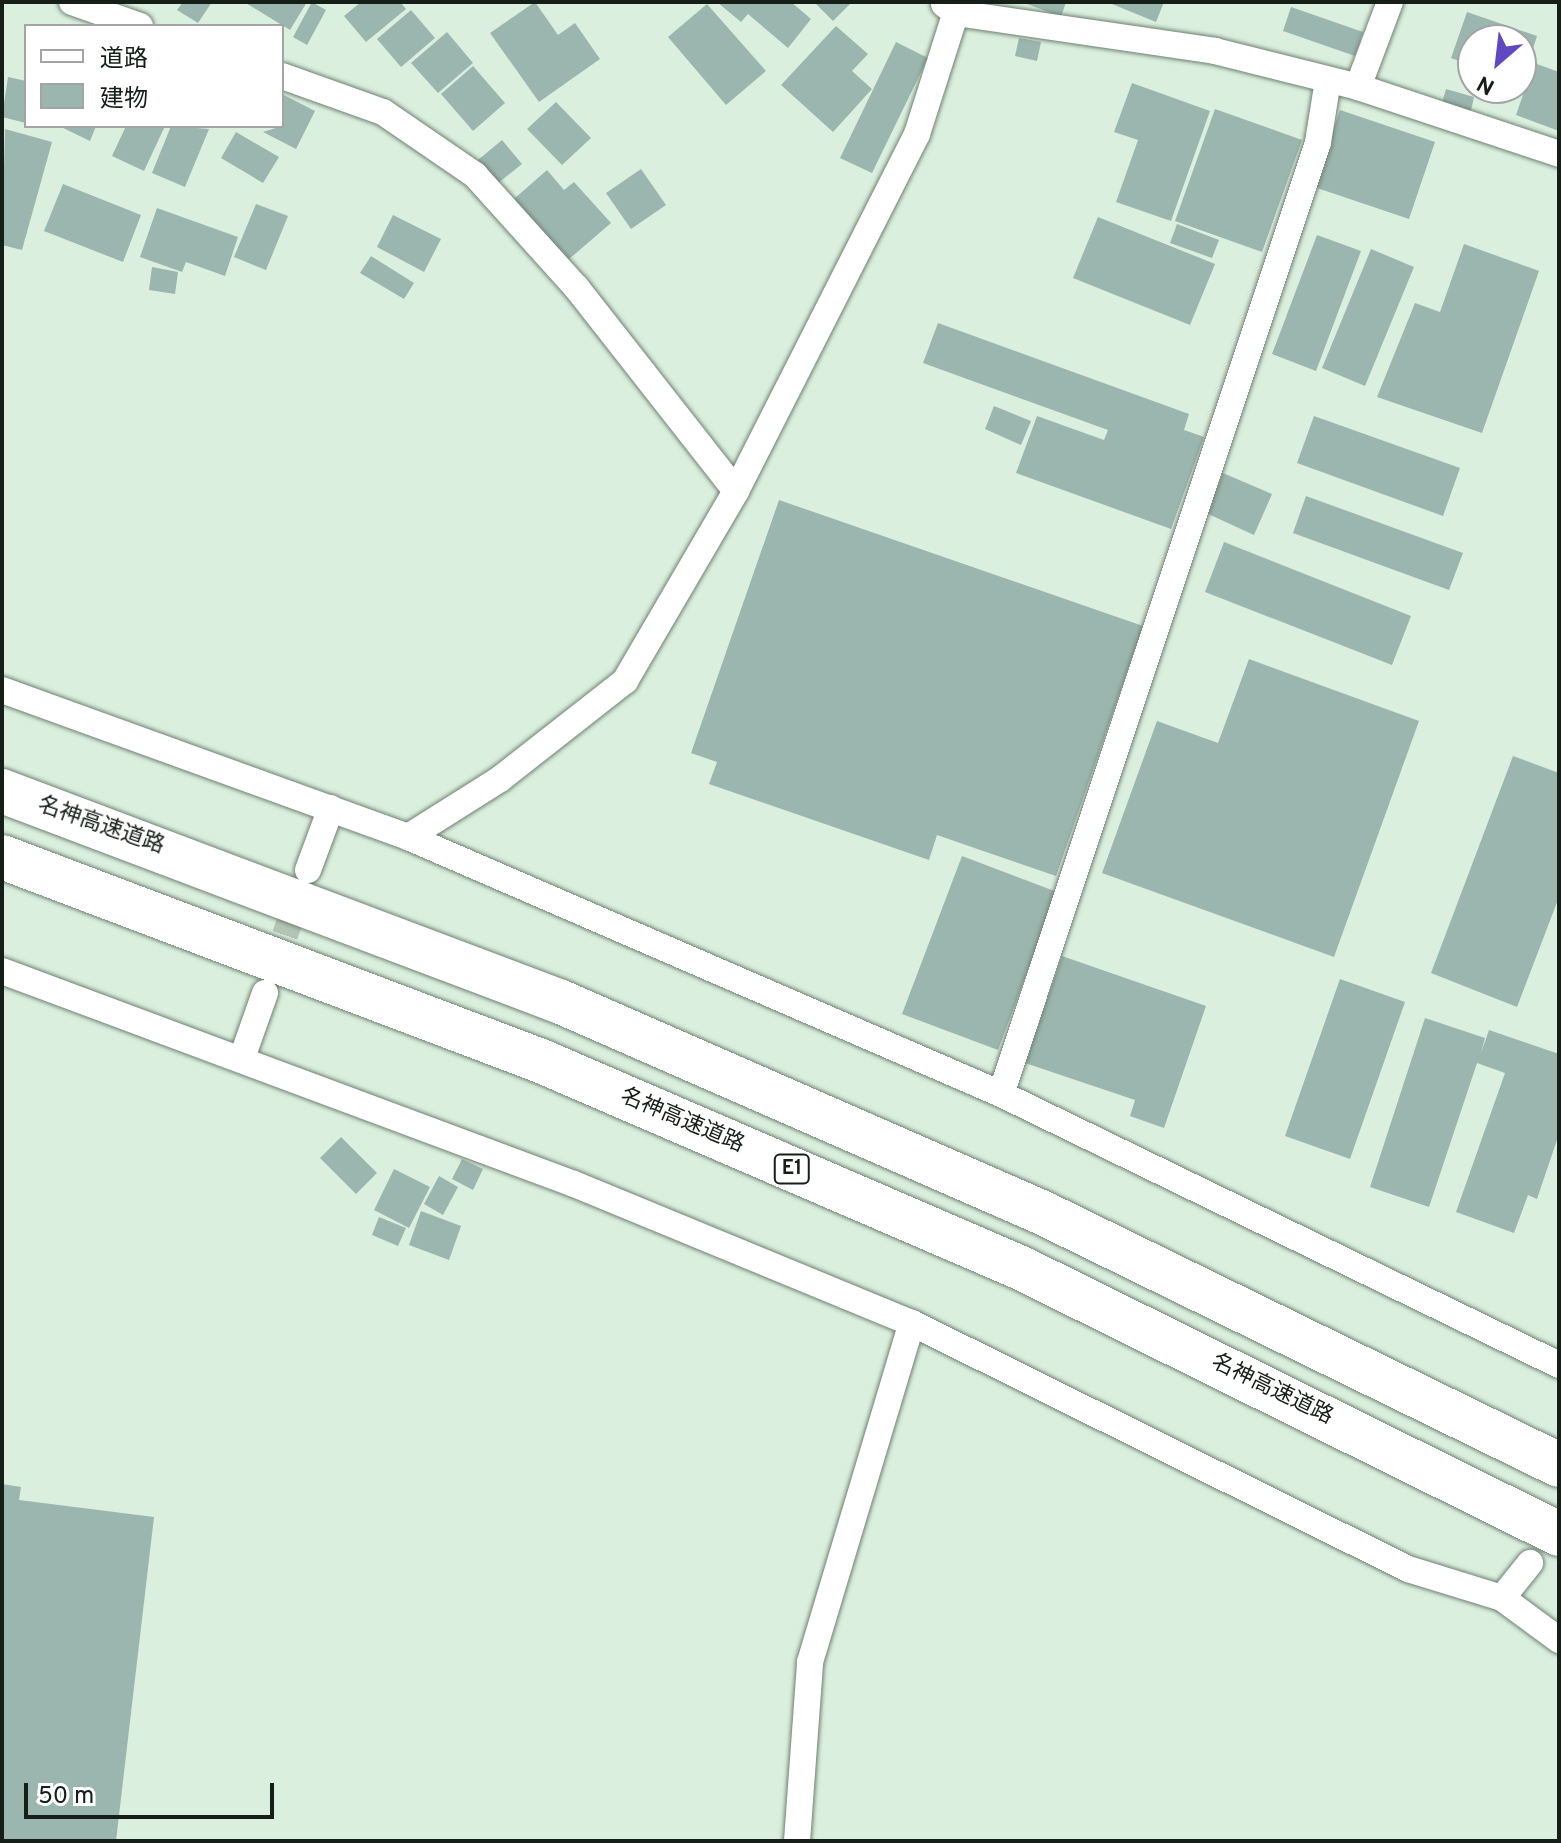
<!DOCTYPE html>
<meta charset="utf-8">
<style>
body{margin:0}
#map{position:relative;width:1561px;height:1843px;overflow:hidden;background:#dbefde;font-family:Overpass,"Noto Sans JP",sans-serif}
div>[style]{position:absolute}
.building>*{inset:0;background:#9bb6af}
.minor-tunnel>*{height:26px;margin-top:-13px;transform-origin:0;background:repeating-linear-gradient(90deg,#b4c5b6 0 26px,transparent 0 39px)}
.roads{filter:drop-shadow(0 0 2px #6e8172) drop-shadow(0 0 2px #6e8172)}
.minor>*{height:26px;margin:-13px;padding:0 13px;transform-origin:13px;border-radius:13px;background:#fff}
.motorway>*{height:44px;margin:-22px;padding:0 22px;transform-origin:22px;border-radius:22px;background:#fff}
span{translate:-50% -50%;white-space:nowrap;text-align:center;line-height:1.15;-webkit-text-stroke:6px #fff;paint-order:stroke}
.shield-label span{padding:2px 6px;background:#fff;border:2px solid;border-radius:6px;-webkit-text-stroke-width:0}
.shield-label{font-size:20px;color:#161e18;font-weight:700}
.street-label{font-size:22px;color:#161e18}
.frame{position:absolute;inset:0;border:4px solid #161e18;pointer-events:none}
.legend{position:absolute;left:24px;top:24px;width:260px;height:104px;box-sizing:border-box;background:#fff;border:2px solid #a2a5a3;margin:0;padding:10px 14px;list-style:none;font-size:24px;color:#161e18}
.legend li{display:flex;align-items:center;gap:16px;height:40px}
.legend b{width:40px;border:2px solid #a2a5a3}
.north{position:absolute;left:1457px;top:24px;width:80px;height:80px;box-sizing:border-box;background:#fff;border:2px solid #a2a5a3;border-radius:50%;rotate:208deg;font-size:22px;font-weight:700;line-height:32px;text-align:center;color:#161e18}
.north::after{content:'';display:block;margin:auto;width:28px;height:36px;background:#6048c1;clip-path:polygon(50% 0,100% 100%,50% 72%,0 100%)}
.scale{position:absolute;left:24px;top:1783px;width:250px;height:36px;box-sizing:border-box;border:4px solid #161e18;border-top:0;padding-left:10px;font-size:24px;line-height:28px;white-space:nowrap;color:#161e18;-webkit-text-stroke:6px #fff;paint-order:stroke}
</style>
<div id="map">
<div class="building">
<div style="clip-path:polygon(183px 2px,212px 2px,198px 23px,177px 10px)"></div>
<div style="clip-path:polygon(244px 2px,307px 2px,290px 30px)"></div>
<div style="clip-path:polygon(312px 2px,326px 10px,307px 45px,293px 37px)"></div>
<div style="clip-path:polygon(361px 2px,400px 2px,406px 9px,366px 42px,344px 16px)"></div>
<div style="clip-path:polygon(535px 2px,558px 35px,575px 23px,600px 59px,539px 102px,490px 33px)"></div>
<div style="clip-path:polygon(717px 2px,791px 2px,811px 19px,788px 48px,748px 14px,741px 22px)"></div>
<div style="clip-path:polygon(814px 2px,852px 2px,833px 21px)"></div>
<div style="clip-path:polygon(1022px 2px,1066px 2px,1061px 17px)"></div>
<div style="clip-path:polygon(1107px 2px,1164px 2px,1156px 22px)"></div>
<div style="clip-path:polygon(707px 4px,766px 71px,726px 105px,668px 37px)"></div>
<div style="clip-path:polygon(1291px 7px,1363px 32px,1355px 56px,1283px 31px)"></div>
<div style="clip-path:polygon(411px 10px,435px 38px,401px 67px,377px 39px)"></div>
<div style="clip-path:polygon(1467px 12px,1537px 36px,1522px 83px,1521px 40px,1473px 40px,1473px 66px,1451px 58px)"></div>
<div style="clip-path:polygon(836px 26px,868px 54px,852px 71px,872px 89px,833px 132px,781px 85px)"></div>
<div style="clip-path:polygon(447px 32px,473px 63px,438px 93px,411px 63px)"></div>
<div style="clip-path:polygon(1019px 38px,1041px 42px,1037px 61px,1015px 56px)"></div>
<div style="clip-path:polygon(896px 42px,928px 58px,872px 173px,840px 158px)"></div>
<div style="clip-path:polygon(1534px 63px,1559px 72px,1559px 131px,1516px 115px)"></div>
<div style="clip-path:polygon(473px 66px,505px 103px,473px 131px,441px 94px)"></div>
<div style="clip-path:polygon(8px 77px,26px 81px,26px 123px,2px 117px)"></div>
<div style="clip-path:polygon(1132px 83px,1210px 111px,1171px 221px,1116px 202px,1138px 140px,1114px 132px)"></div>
<div style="clip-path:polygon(1446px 89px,1474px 97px,1470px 115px,1441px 107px)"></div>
<div style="clip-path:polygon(282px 94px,315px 111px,296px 149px,263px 132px,282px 126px)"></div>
<div style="clip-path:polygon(556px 102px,591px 138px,562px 165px,527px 129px)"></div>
<div style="clip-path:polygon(1215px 109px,1302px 140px,1262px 252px,1175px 221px)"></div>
<div style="clip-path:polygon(1340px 110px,1435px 142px,1409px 219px,1314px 187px)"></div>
<div style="clip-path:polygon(59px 126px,96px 126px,90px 141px)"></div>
<div style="clip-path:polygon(126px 126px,165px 126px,144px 171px,112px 156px)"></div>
<div style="clip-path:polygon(171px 126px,209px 129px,185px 187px,152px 173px)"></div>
<div style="clip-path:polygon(5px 129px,52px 142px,22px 250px,2px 245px)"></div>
<div style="clip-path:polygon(236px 132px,279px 157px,263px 183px,221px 158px)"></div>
<div style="clip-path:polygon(502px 140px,522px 164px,497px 184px,478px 160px)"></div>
<div style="clip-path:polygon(641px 169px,666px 205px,631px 229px,606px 193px)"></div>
<div style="clip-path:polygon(547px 170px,564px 190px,574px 182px,611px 223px,568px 260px,514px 199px)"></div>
<div style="clip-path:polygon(63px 184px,141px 215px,123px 262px,44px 231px)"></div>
<div style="clip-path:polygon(256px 204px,288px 216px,266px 270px,234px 257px)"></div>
<div style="clip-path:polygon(157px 208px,238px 237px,225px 276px,186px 262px,182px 272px,140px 257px)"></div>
<div style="clip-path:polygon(393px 215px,441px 239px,424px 272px,377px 247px)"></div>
<div style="clip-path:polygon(1098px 217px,1215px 264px,1190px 325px,1073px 278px)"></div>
<div style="clip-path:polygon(1177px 224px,1219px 240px,1212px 258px,1170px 243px)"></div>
<div style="clip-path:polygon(1317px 235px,1361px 251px,1316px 371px,1272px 354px)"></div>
<div style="clip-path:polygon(1464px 244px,1539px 271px,1482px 433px,1377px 397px,1415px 303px,1440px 312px)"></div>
<div style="clip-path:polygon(1371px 249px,1414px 267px,1365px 386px,1322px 368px)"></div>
<div style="clip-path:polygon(371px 256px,414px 283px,404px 299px,360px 273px)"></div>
<div style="clip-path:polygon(152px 267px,178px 272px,175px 294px,149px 290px)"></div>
<div style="clip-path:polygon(938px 323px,1189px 414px,1184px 430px,1204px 437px,1171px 529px,1016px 473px,1037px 416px,1104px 440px,1108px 430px,923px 363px)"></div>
<div style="clip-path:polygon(994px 406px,1031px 421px,1021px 445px,985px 429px)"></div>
<div style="clip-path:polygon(1314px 416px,1460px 468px,1443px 516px,1297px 463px)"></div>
<div style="clip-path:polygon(1223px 473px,1272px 494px,1254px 535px,1206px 513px)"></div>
<div style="clip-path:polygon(1306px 496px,1463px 553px,1449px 590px,1293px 533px)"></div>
<div style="clip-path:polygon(779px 500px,1143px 626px,1056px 876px,937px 835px,929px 860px,709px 784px,717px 762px,691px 753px)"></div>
<div style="clip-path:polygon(1224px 542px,1411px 616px,1392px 665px,1205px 592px)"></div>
<div style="clip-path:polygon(1249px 659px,1419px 721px,1334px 957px,1102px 873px,1157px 721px,1218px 743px)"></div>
<div style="clip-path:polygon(1513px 756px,1559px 773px,1559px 897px,1517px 1007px,1431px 973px)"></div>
<div style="clip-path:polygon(962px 856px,1057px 892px,998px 1050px,902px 1014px)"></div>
<div style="clip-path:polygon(1062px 956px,1206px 1006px,1164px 1128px,1130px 1116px,1135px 1100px,1025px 1063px)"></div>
<div style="clip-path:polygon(1340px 979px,1405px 1002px,1350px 1159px,1285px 1136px)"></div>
<div style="clip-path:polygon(1425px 1018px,1485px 1038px,1481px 1053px,1489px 1030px,1559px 1054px,1559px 1134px,1537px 1199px,1528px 1195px,1514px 1233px,1456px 1212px,1505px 1073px,1477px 1063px,1429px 1207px,1370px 1187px)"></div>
<div style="clip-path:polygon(341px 1137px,377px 1173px,356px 1194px,320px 1158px)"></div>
<div style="clip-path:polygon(462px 1159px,483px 1169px,473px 1190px,452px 1179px)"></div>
<div style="clip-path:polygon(394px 1169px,430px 1187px,409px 1228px,374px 1210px)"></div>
<div style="clip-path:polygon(439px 1176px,458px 1187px,443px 1215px,424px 1204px)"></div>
<div style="clip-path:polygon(421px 1211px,461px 1226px,449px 1260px,409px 1245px)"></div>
<div style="clip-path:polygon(379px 1217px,406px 1228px,398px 1246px,372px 1235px)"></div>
<div style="clip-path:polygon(2px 1484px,21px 1487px,19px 1500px,154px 1517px,116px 1841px,2px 1841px)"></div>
</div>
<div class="minor-tunnel">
<div style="left:272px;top:972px;width:85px;rotate:-70.7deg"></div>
</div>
<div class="roads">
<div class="minor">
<div style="left:72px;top:2px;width:72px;rotate:19.4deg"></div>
<div style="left:944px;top:4px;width:15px;rotate:37deg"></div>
<div style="left:956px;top:13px;width:262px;rotate:8.3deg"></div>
<div style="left:1215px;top:51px;width:147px;rotate:14.1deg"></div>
<div style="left:1358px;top:87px;width:212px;rotate:18.4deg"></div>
<div style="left:282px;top:76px;width:107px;rotate:19.6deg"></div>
<div style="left:383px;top:112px;width:112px;rotate:34.4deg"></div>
<div style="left:475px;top:175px;width:151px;rotate:48deg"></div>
<div style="left:576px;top:287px;width:259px;rotate:51.9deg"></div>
<div style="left:1358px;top:87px;width:91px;rotate:-69.4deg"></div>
<div style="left:2px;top:690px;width:432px;rotate:19.9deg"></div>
<div style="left:408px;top:837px;width:646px;rotate:23.43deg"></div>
<div style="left:1001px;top:1094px;width:620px;rotate:25.9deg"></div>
<div style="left:408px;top:837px;width:109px;rotate:-32.2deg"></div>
<div style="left:500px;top:779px;width:159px;rotate:-38.1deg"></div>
<div style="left:625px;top:681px;width:220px;rotate:-59.7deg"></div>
<div style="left:736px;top:491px;width:400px;rotate:-63.1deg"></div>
<div style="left:917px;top:134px;width:139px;rotate:-72.3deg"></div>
<div style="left:308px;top:870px;width:66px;rotate:-69.6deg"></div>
<div style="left:2px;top:971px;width:610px;rotate:20.42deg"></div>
<div style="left:574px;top:1184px;width:365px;rotate:22.4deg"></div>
<div style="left:912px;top:1323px;width:554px;rotate:26.38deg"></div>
<div style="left:1408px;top:1569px;width:98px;rotate:17.1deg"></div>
<div style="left:1502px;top:1598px;width:71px;rotate:36.4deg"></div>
<div style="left:242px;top:1058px;width:69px;rotate:-70.5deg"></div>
<div style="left:1001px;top:1094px;width:1003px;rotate:-71.58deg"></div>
<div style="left:1318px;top:142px;width:63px;rotate:-80.8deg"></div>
<div style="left:1502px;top:1598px;width:45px;rotate:-51.3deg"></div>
<div style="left:797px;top:1841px;width:179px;rotate:-85.8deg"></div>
<div style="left:810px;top:1662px;width:354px;rotate:-73.3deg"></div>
</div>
<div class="motorway">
<div style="left:2px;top:791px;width:597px;rotate:20.68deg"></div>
<div style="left:561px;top:1002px;width:526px;rotate:23.64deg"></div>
<div style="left:1043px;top:1213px;width:574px;rotate:26.03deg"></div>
<div style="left:2px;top:857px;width:576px;rotate:20.73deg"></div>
<div style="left:541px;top:1061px;width:523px;rotate:23.33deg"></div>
<div style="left:1021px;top:1268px;width:600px;rotate:26.31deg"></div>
</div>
</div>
<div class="shield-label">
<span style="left:792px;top:1169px">E1</span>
</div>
<div class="street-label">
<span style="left:101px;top:826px;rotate:19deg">名神高速道路</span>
<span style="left:682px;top:1121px;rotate:23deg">名神高速道路</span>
<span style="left:1272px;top:1390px;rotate:26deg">名神高速道路</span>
</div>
<div class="frame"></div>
<ul class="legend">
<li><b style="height:10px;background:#fff"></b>道路</li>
<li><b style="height:22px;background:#9bb6af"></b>建物</li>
</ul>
<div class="north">N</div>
<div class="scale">50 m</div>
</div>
